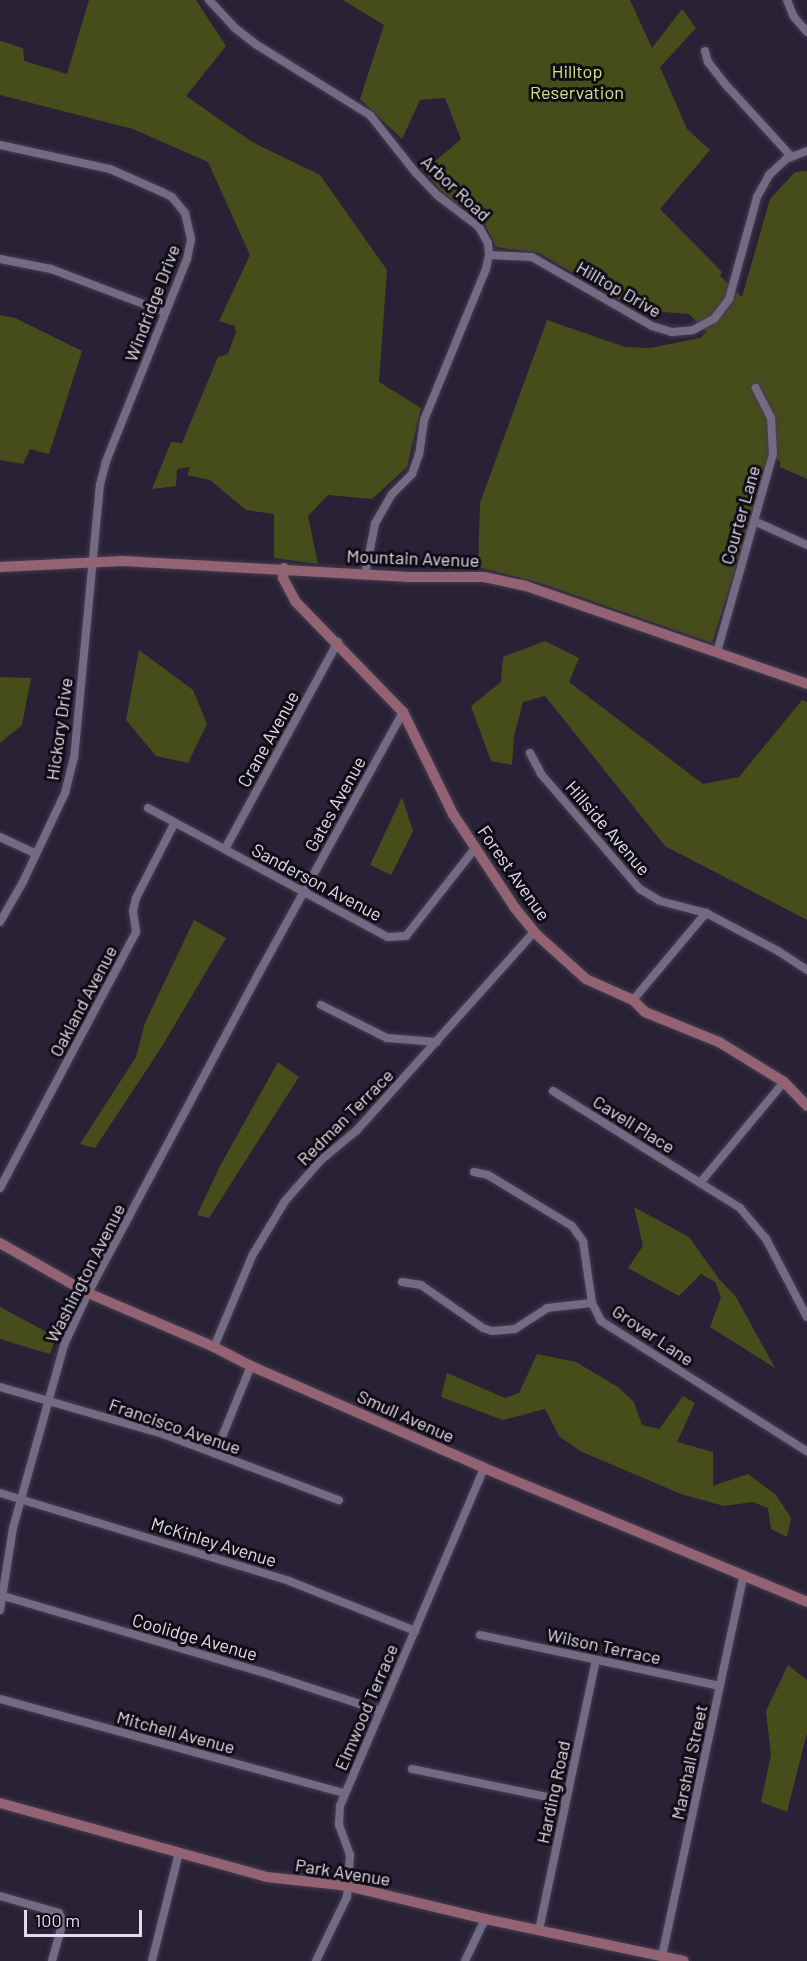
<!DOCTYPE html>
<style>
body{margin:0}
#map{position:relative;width:807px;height:1961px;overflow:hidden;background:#292136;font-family:Barlow,sans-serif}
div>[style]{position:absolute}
.green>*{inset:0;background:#464d1b}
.roads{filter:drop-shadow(0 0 2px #443c4e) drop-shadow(0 0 2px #443c4e)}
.street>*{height:8px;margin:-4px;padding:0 4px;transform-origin:4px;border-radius:4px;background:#736a83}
.secondary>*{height:10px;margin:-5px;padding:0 5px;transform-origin:5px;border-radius:5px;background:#936373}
span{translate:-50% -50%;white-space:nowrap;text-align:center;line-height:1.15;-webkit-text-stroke:6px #100c16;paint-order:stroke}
.park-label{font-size:18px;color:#d5e483}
.street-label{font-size:18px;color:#e1dcea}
.scale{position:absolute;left:24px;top:1910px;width:118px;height:27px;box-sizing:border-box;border:3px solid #e1dcea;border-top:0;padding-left:8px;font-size:18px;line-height:21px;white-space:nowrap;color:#e1dcea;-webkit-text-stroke:4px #100c16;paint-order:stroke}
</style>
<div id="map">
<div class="green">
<div style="clip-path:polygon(89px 0,196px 0,226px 46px,186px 96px,252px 142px,320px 175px,387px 270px,379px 382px,421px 408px,407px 467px,372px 499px,328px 495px,308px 516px,318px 564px,274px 558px,274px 514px,246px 510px,210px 480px,187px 475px,190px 467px,177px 469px,176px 486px,152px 489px,171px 442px,182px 443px,218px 357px,228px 354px,236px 332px,235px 326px,219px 321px,250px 255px,208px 162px,133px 129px,0 95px,0 41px,23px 48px,24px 61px,67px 74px)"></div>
<div style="clip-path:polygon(343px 0,630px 0,652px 48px,682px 9px,696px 28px,660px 67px,687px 129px,710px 150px,660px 209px,722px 272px,720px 276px,742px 297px,770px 199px,795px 172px,807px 171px,807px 479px,780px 467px,780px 461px,771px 457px,712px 643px,540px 583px,478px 567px,480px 503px,547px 320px,625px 347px,650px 348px,700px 338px,706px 332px,689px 314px,637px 310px,539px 253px,496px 247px,483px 220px,447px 198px,424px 171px,461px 139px,445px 98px,420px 100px,402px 139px,360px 99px,384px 25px)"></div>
<div style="clip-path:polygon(0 315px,15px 318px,82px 351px,49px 454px,30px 449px,23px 464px,0 460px)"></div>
<div style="clip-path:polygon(545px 641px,579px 658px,569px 682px,703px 784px,739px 777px,802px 700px,807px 702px,807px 920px,665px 846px,545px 696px,523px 702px,514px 736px,512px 765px,491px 761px,471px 706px,501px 682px,503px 657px)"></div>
<div style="clip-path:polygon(139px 650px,193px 690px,207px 724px,188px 763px,156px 756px,126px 720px)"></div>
<div style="clip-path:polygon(0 677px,31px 678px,22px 725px,0 743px)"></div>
<div style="clip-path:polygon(402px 797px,413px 831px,391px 875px,370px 865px)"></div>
<div style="clip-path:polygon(194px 920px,226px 938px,161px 1048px,95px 1148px,80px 1144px,136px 1057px,145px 1023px)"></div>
<div style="clip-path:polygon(278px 1062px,299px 1077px,209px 1218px,197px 1215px,220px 1166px)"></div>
<div style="clip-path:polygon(634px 1207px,689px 1237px,719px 1279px,736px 1297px,775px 1368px,710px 1327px,721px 1297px,715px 1282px,701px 1274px,679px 1296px,628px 1268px,643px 1246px)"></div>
<div style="clip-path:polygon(0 1307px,56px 1337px,50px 1354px,0 1339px)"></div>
<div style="clip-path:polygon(537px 1354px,576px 1362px,618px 1387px,634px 1402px,642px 1425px,659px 1429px,683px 1396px,695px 1403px,677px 1442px,713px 1452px,713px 1486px,748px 1474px,776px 1495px,791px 1518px,787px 1537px,771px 1529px,768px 1508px,753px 1502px,724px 1506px,681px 1494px,580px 1451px,559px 1436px,545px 1409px,503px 1420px,441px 1397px,447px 1373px,505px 1398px,519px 1393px)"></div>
<div style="clip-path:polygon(788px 1665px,807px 1680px,807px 1733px,787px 1812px,761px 1802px,771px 1755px,766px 1711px)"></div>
</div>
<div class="roads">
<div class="street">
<div style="left:209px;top:0;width:38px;rotate:47deg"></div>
<div style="left:235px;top:28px;width:28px;rotate:38deg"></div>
<div style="left:257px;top:45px;width:133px;rotate:31.8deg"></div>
<div style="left:370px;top:115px;width:73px;rotate:51.7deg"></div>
<div style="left:415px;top:172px;width:32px;rotate:46deg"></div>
<div style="left:437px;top:195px;width:53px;rotate:37.3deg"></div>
<div style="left:479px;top:227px;width:18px;rotate:61deg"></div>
<div style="left:488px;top:243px;width:12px;rotate:85deg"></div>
<div style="left:489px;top:255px;width:14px;rotate:102deg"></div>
<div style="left:486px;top:269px;width:163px;rotate:112.3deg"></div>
<div style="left:424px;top:420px;width:34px;rotate:98deg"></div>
<div style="left:419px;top:454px;width:21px;rotate:109deg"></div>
<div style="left:412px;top:474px;width:28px;rotate:135deg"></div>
<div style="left:392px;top:494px;width:34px;rotate:120deg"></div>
<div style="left:375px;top:524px;width:51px;rotate:101.3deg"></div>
<div style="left:787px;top:0;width:18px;rotate:68deg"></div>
<div style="left:794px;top:17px;width:20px;rotate:49deg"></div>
<div style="left:705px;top:51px;width:11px;rotate:75deg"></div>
<div style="left:708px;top:62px;width:31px;rotate:52deg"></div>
<div style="left:727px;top:86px;width:95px;rotate:47.6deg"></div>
<div style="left:0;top:145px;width:113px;rotate:12.3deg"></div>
<div style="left:110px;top:169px;width:57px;rotate:23.9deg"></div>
<div style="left:162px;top:192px;width:11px;rotate:27deg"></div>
<div style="left:172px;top:197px;width:21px;rotate:51deg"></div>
<div style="left:185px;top:213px;width:27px;rotate:77deg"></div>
<div style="left:191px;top:239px;width:20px;rotate:101deg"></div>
<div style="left:187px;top:259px;width:219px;rotate:111.8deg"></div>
<div style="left:106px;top:462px;width:23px;rotate:105deg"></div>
<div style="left:100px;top:484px;width:274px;rotate:95.4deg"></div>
<div style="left:74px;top:757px;width:37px;rotate:104deg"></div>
<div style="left:65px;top:793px;width:98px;rotate:115.3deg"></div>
<div style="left:23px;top:882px;width:46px;rotate:119.9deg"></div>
<div style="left:489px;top:255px;width:43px;rotate:2.7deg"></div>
<div style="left:532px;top:257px;width:138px;rotate:29.9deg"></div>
<div style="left:652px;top:326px;width:21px;rotate:17deg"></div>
<div style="left:672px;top:332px;width:21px;rotate:-5deg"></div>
<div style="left:693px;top:330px;width:24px;rotate:-28deg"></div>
<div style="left:714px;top:319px;width:25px;rotate:-53deg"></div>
<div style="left:729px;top:299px;width:106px;rotate:-74.6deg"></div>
<div style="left:757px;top:197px;width:25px;rotate:-61deg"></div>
<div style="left:769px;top:175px;width:23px;rotate:-43deg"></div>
<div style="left:786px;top:159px;width:22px;rotate:-21deg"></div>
<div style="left:0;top:259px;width:52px;rotate:11.1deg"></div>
<div style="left:51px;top:269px;width:122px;rotate:20.7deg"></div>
<div style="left:754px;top:521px;width:58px;rotate:24.4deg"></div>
<div style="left:717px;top:652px;width:206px;rotate:-74.2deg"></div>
<div style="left:773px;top:454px;width:36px;rotate:-93deg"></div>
<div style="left:771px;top:418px;width:34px;rotate:-117deg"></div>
<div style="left:530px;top:753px;width:24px;rotate:62deg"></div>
<div style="left:541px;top:774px;width:152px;rotate:49.3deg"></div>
<div style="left:640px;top:889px;width:23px;rotate:31deg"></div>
<div style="left:660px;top:901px;width:48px;rotate:14.6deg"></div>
<div style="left:706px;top:913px;width:81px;rotate:27.8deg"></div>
<div style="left:778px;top:951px;width:35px;rotate:33deg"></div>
<div style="left:148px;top:808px;width:272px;rotate:28.3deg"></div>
<div style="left:388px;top:937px;width:18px;rotate:-3deg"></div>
<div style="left:406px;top:936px;width:113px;rotate:-51.8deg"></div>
<div style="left:0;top:837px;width:40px;rotate:25deg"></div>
<div style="left:225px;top:849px;width:236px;rotate:-61.4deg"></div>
<div style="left:633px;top:1000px;width:114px;rotate:-50deg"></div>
<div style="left:321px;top:1005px;width:74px;rotate:26.6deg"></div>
<div style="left:387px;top:1038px;width:50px;rotate:4.6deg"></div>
<div style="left:553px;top:1091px;width:221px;rotate:32deg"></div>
<div style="left:740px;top:1208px;width:40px;rotate:50deg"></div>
<div style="left:766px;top:1239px;width:88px;rotate:62.3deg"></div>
<div style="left:474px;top:1172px;width:14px;rotate:12deg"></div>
<div style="left:488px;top:1175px;width:98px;rotate:31.3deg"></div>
<div style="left:572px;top:1226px;width:19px;rotate:54deg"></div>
<div style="left:583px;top:1241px;width:63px;rotate:81.7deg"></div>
<div style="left:592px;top:1303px;width:20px;rotate:63deg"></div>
<div style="left:601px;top:1321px;width:244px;rotate:32.3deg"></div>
<div style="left:700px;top:1183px;width:131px;rotate:-50.3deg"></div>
<div style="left:0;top:1188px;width:290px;rotate:-62deg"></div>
<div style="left:136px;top:932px;width:21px;rotate:-98deg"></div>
<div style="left:133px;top:911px;width:13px;rotate:-77deg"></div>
<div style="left:136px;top:898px;width:83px;rotate:-62.8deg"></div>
<div style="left:402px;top:1282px;width:19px;rotate:9deg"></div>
<div style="left:421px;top:1285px;width:75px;rotate:34.7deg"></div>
<div style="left:483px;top:1328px;width:9px;rotate:18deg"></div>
<div style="left:492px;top:1331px;width:23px;rotate:-5deg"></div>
<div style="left:515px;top:1329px;width:38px;rotate:-33deg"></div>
<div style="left:547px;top:1308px;width:45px;rotate:-6.3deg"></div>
<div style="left:214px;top:1347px;width:99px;rotate:-67.3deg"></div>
<div style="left:252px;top:1256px;width:64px;rotate:-59deg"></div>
<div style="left:285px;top:1201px;width:53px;rotate:-48.8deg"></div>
<div style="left:320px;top:1161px;width:48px;rotate:-40deg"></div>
<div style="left:357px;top:1130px;width:266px;rotate:-48.2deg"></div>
<div style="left:0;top:1387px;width:170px;rotate:16.1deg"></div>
<div style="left:163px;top:1434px;width:188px;rotate:20.6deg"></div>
<div style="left:215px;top:1454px;width:95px;rotate:-67.8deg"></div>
<div style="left:0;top:1493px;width:302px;rotate:16.9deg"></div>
<div style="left:289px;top:1581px;width:136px;rotate:21.6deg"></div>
<div style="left:0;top:1595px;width:273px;rotate:16.4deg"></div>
<div style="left:262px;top:1672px;width:125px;rotate:18.1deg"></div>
<div style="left:0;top:1610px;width:83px;rotate:-81deg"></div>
<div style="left:13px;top:1528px;width:190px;rotate:-74.4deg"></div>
<div style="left:64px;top:1345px;width:57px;rotate:-65.2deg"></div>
<div style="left:88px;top:1293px;width:363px;rotate:-61.9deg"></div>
<div style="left:259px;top:973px;width:298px;rotate:-61.1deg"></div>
<div style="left:480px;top:1635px;width:245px;rotate:12deg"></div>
<div style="left:0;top:1699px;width:357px;rotate:15.3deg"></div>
<div style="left:412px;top:1769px;width:157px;rotate:11.7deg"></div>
<div style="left:0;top:1896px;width:61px;rotate:16.1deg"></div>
<div style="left:59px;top:1913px;width:10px;rotate:66deg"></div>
<div style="left:63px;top:1922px;width:41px;rotate:105.8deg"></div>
<div style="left:539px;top:1930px;width:276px;rotate:-78.1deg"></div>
<div style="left:662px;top:1956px;width:390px;rotate:-77.9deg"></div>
<div style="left:152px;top:1961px;width:111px;rotate:-76deg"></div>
<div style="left:316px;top:1961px;width:71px;rotate:-64.2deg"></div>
<div style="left:347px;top:1897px;width:42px;rotate:-85.9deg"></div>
<div style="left:350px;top:1855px;width:32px;rotate:-110deg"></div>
<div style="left:339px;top:1825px;width:19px;rotate:-87deg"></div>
<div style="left:340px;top:1806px;width:367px;rotate:-66.9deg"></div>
<div style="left:465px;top:1961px;width:47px;rotate:-64.5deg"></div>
</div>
<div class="secondary">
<div style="left:0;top:567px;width:122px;rotate:-2.8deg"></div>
<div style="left:122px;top:561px;width:284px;rotate:3.2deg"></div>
<div style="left:406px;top:577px;width:78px"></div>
<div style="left:484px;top:577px;width:43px;rotate:12.1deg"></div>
<div style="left:526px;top:586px;width:298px;rotate:19.2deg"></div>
<div style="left:284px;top:568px;width:10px;rotate:96deg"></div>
<div style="left:283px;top:578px;width:26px;rotate:62deg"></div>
<div style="left:295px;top:601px;width:155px;rotate:45.8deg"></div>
<div style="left:403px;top:712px;width:114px;rotate:63.9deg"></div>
<div style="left:453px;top:814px;width:113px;rotate:56.6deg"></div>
<div style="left:515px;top:908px;width:33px;rotate:51deg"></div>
<div style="left:536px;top:934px;width:67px;rotate:42deg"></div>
<div style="left:586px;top:979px;width:51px;rotate:24.1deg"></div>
<div style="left:633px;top:1000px;width:17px;rotate:45deg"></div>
<div style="left:645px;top:1012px;width:80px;rotate:22.1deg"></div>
<div style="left:719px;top:1042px;width:76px;rotate:31.6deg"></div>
<div style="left:784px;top:1082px;width:33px;rotate:46deg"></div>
<div style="left:0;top:1243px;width:101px;rotate:29.6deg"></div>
<div style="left:88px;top:1293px;width:137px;rotate:23.2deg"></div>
<div style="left:214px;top:1347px;width:42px;rotate:27.2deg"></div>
<div style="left:251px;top:1366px;width:254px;rotate:23.6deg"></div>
<div style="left:484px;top:1468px;width:350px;rotate:22.5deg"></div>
<div style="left:0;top:1803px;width:277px;rotate:15.5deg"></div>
<div style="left:267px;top:1877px;width:81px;rotate:6.3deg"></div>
<div style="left:348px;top:1886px;width:141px;rotate:13.5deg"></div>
<div style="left:485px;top:1919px;width:203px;rotate:11.9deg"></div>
</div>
</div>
<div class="park-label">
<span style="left:577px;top:82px">Hilltop<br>Reservation</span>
</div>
<div class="street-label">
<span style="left:456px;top:188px;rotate:43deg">Arbor Road</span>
<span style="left:619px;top:289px;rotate:30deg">Hilltop Drive</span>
<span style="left:152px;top:303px;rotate:-69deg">Windridge Drive</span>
<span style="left:740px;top:515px;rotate:-74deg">Courter Lane</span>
<span style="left:413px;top:558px;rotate:2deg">Mountain Avenue</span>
<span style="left:59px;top:729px;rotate:-82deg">Hickory Drive</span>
<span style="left:268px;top:739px;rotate:-61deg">Crane Avenue</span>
<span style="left:335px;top:804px;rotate:-61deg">Gates Avenue</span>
<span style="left:608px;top:828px;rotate:49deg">Hillside Avenue</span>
<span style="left:514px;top:873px;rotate:55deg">Forest Avenue</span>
<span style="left:317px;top:882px;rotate:28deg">Sanderson Avenue</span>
<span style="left:83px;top:1001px;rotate:-62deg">Oakland Avenue</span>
<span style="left:345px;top:1117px;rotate:-45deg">Redman Terrace</span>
<span style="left:634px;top:1124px;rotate:32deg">Cavell Place</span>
<span style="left:85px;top:1273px;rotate:-63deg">Washington Avenue</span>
<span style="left:653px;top:1335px;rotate:34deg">Grover Lane</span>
<span style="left:406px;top:1416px;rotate:24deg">Smull Avenue</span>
<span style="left:175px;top:1426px;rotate:19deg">Francisco Avenue</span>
<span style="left:214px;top:1542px;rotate:17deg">McKinley Avenue</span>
<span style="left:195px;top:1637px;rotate:16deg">Coolidge Avenue</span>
<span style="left:604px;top:1646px;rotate:12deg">Wilson Terrace</span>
<span style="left:366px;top:1707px;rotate:-67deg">Elmwood Terrace</span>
<span style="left:176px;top:1732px;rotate:15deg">Mitchell Avenue</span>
<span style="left:689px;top:1762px;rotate:-78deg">Marshall Street</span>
<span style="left:553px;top:1792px;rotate:-78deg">Harding Road</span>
<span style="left:343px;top:1872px;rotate:9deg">Park Avenue</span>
</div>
<div class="scale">100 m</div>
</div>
